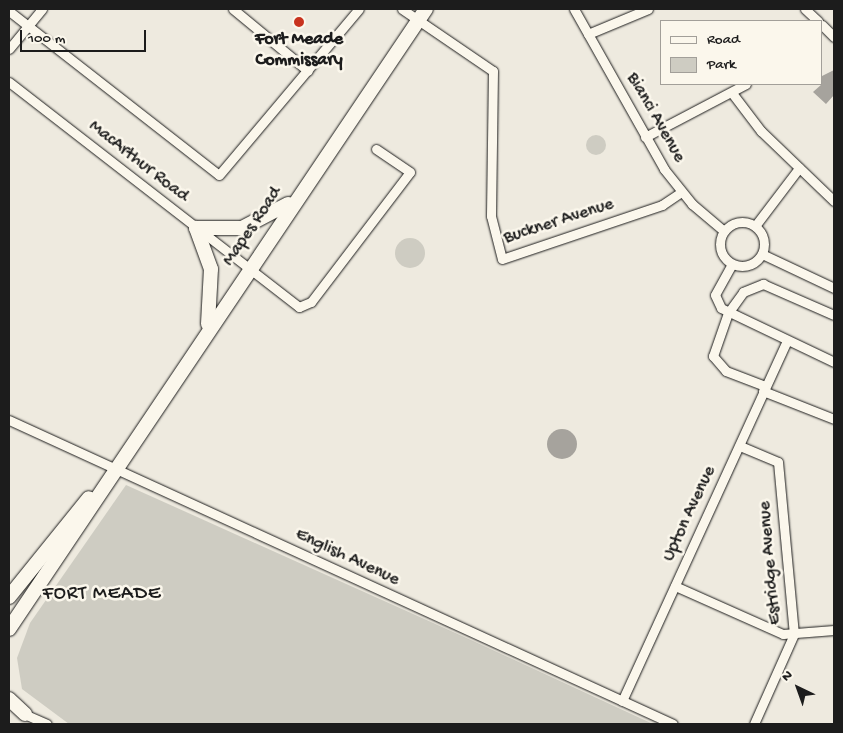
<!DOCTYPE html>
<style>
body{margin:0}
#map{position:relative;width:843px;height:733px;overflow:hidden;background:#eeeadf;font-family:"Gochi Hand",sans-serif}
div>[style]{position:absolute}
.green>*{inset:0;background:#ceccc2}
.round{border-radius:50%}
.water>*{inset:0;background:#a6a39d}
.roads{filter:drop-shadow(0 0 1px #1c1c1c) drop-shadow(0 0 1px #1c1c1c)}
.street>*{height:9px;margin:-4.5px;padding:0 4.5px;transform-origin:4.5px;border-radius:4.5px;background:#fbf7ec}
.street>.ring{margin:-4.5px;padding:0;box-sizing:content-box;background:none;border:9px solid #fbf7ec;border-radius:50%}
.secondary>*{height:14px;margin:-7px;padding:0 7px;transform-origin:7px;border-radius:7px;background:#fbf7ec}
.dots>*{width:14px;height:14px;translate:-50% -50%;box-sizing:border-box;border:2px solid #fbf7ec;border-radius:50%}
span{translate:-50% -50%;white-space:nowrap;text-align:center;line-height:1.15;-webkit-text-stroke:5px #fbf7ec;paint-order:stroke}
.poi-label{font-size:18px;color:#1c1c1c;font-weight:700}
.street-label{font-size:18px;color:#1c1c1c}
.quarter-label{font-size:20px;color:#1c1c1c;letter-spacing:1px}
.frame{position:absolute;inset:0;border:10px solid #1c1c1c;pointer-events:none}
.legend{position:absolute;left:660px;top:20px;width:162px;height:65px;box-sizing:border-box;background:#fbf7ec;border:1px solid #a29f99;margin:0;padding:6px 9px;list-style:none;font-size:15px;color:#1c1c1c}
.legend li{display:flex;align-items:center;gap:10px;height:25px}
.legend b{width:25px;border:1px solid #a29f99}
.north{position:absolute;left:773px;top:663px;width:50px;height:50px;-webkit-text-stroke:4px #fbf7ec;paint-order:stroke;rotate:318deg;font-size:14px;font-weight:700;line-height:20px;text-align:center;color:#1c1c1c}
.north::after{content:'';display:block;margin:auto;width:18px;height:22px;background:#1c1c1c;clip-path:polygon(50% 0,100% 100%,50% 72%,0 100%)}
.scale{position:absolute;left:20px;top:30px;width:126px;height:22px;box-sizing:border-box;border:2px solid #1c1c1c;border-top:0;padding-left:6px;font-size:15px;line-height:18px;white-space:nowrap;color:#1c1c1c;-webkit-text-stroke:4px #fbf7ec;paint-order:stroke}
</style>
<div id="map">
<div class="green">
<div class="round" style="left:586px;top:135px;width:20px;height:20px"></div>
<div class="round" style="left:395px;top:238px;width:30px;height:30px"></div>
<div style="clip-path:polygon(126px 485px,471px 640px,653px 724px,69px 724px,22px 689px,17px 658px,30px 623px)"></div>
</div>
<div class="water">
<div style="clip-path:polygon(834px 70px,834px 95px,826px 104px,813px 92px,822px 84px,822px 76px)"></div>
<div class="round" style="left:547px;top:429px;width:30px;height:30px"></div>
</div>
<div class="roads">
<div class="street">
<div style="left:233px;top:9px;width:97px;rotate:39.6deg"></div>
<div style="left:402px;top:9px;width:110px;rotate:34.3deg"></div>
<div style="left:493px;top:71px;width:145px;rotate:90.8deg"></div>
<div style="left:491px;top:216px;width:44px;rotate:75.7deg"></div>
<div style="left:502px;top:259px;width:169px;rotate:-18.6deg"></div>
<div style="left:662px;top:205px;width:23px;rotate:-34deg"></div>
<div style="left:574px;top:9px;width:184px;rotate:60.6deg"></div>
<div style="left:664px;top:169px;width:45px;rotate:51.3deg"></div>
<div style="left:692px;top:204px;width:42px;rotate:40.2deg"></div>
<div style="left:805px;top:9px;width:18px;rotate:43deg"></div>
<div style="left:9px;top:11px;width:266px;rotate:38deg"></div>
<div style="left:219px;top:175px;width:217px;rotate:-49.9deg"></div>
<div style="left:822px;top:25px;width:17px;rotate:45deg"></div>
<div style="left:588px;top:34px;width:65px;rotate:-22.6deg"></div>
<div style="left:9px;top:49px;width:52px;rotate:-50.5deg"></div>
<div style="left:9px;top:82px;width:367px;rotate:37.8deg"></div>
<div style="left:299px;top:307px;width:13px;rotate:-23deg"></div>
<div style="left:311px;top:302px;width:163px;rotate:-52.7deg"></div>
<div style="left:410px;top:172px;width:41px;rotate:-145.9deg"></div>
<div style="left:732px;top:93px;width:48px;rotate:52.7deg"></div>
<div style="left:761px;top:131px;width:101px;rotate:43.8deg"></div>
<div style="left:645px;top:137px;width:114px;rotate:-27.7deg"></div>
<div class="ring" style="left:720px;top:222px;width:35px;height:35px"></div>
<div style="left:755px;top:226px;width:73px;rotate:-52.8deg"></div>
<div style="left:762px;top:254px;width:80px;rotate:25.3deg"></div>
<div style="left:732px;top:264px;width:35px;rotate:119deg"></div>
<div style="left:715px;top:295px;width:14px;rotate:65deg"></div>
<div style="left:721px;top:308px;width:125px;rotate:25.5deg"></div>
<div style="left:765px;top:386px;width:42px;rotate:-159deg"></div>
<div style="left:726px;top:371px;width:20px;rotate:-131deg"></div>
<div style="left:713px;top:356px;width:46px;rotate:-70.8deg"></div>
<div style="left:728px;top:313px;width:26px;rotate:-54deg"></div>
<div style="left:743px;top:292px;width:22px;rotate:-22deg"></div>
<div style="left:763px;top:284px;width:77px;rotate:23.6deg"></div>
<div style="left:763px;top:391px;width:76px;rotate:21.5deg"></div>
<div style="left:9px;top:420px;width:730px;rotate:24.6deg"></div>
<div style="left:740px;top:446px;width:41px;rotate:22.8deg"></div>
<div style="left:778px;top:462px;width:173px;rotate:84.7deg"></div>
<div style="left:794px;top:634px;width:98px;rotate:114deg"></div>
<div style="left:675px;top:586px;width:118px;rotate:24deg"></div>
<div style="left:783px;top:634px;width:51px;rotate:-4.5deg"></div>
<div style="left:622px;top:701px;width:396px;rotate:-65.4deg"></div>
<div style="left:22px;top:713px;width:27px;rotate:24deg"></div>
</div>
<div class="secondary">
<div style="left:208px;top:324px;width:55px;rotate:-86.9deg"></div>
<div style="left:211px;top:269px;width:44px;rotate:-110.1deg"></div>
<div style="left:196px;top:228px;width:46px"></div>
<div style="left:242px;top:228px;width:52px;rotate:-27.6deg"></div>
<div style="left:9px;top:597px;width:127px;rotate:-51.1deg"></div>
<div style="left:9px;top:629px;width:747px;rotate:-56.08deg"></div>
<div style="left:9px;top:699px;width:22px;rotate:43deg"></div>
</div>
</div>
<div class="dots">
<div style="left:299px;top:22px;background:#c8321e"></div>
</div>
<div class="poi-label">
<span style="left:299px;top:51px">Fort Meade<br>Commissary</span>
</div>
<div class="street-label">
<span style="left:655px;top:118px;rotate:60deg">Bianci Avenue</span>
<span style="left:138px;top:162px;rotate:38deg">MacArthur Road</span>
<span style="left:559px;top:222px;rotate:-18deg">Buckner Avenue</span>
<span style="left:253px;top:227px;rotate:-56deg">Mapes Road</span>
<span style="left:690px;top:514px;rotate:-65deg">Upton Avenue</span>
<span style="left:347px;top:558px;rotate:25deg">English Avenue</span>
<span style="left:771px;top:563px;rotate:-95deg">Estridge Avenue</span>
</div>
<div class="quarter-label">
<span style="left:102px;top:594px">FORT MEADE</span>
</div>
<div class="frame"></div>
<ul class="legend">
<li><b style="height:6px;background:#fbf7ec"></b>Road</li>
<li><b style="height:14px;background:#ceccc2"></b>Park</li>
</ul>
<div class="north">N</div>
<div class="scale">100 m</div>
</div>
